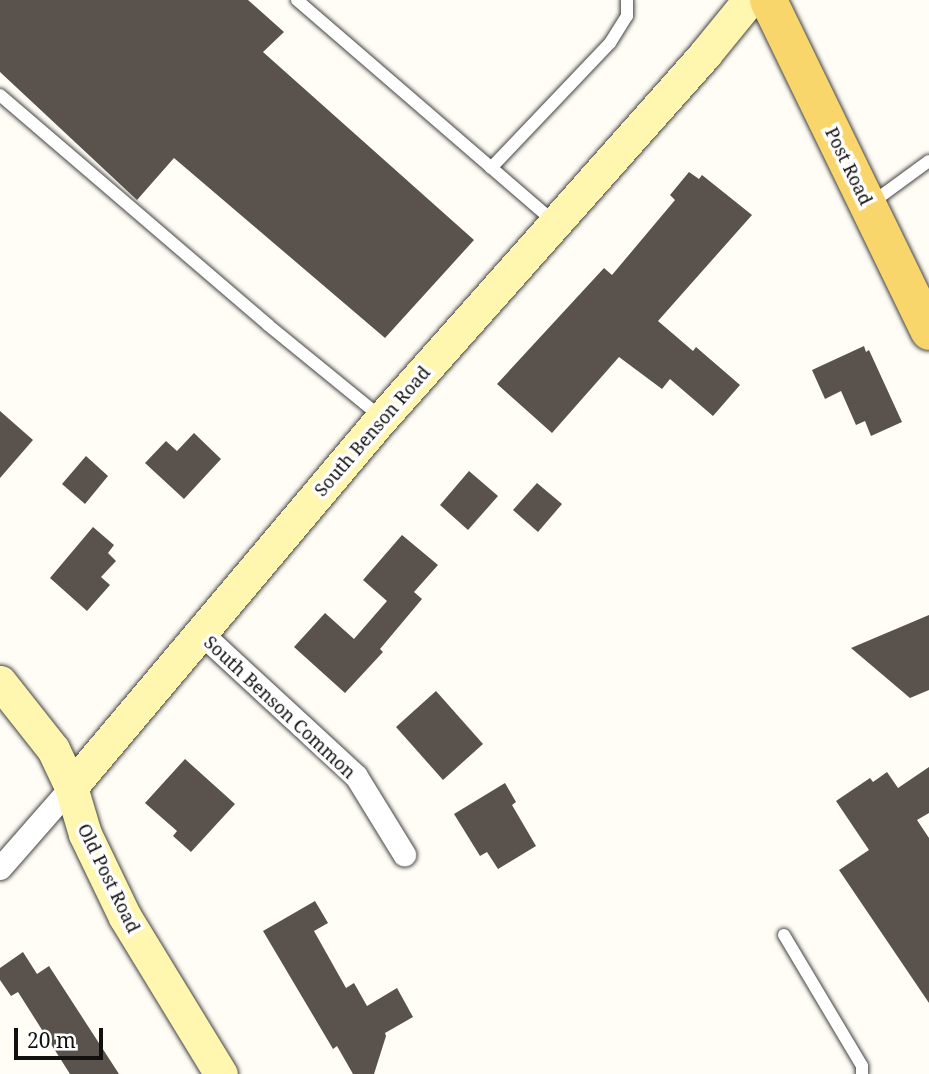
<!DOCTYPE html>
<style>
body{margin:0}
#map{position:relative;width:929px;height:1074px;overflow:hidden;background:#fffdf5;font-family:"Noto Serif",serif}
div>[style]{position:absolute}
.building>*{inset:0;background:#5a524d}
.roads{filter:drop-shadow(0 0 2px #444) drop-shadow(0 0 2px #444)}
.lane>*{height:12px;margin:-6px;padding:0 6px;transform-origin:6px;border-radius:6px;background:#fff}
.street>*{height:23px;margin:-11.5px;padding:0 11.5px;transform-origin:11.5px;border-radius:11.5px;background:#fff}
.secondary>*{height:33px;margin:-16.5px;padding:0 16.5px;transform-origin:16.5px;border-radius:16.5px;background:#fff6b0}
.primary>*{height:37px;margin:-18.5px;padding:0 18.5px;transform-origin:18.5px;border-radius:18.5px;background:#f9d66b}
span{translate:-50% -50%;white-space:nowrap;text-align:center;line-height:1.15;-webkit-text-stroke:7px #fff;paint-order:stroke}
.street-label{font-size:18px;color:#111}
.scale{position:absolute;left:14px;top:1028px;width:89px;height:32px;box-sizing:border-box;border:4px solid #111;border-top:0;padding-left:9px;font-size:21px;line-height:24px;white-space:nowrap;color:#111;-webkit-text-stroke:5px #fff;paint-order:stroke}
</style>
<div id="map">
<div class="building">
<div style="clip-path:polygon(0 0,248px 0,284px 32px,263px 52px,474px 240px,385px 338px,174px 158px,137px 200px,0 72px)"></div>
<div style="clip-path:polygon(689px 172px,699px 179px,702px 175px,752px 215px,658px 321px,693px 351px,696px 347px,740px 385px,713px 416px,670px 379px,662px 389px,619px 357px,552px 433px,497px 384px,604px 268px,612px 275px,675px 200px,670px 195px)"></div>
<div style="clip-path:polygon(864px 346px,866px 352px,869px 350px,902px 422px,871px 436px,865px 421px,856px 425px,841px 391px,825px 399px,812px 370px)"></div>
<div style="clip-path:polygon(0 411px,33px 440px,0 478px)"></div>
<div style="clip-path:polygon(194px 433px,221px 459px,184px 499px,145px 463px,166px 441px,177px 451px)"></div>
<div style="clip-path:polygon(86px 456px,108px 476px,85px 504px,62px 484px)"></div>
<div style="clip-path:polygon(469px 471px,498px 496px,468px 530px,440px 505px)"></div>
<div style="clip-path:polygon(537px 483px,562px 504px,538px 532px,513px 510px)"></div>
<div style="clip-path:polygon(93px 527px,114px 545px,108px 553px,116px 561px,101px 577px,110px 585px,87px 611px,50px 578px)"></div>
<div style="clip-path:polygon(402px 535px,438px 565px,414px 592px,422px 599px,380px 649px,383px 652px,345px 693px,294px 647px,325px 613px,354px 639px,387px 601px,363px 580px)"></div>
<div style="clip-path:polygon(929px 615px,929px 690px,910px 698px,851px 648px)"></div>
<div style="clip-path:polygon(436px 691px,483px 744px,443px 780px,396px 727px)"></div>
<div style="clip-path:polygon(185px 759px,235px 804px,191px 852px,173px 836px,177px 831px,145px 803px)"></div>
<div style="clip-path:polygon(929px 767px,929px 813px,917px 820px,929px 838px,929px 1003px,839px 870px,869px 850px,836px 801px,870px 778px,873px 782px,887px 772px,898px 788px)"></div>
<div style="clip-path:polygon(505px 783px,516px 802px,512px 805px,536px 846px,498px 869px,487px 852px,480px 856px,454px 814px)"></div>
<div style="clip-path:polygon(315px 901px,328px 923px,314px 931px,346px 988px,354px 983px,367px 1006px,397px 988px,413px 1017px,385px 1033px,386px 1036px,374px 1074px,353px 1074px,337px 1046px,333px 1049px,263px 931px)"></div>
<div style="clip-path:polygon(23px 952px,37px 974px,49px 966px,119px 1074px,70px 1074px,18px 992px,11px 996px,0 980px,0 968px)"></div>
</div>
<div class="roads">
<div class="lane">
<div style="left:297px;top:0;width:340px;rotate:40.8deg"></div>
<div style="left:0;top:95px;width:353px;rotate:40.6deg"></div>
<div style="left:268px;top:325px;width:147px;rotate:39.2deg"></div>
<div style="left:491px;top:168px;width:173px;rotate:-46.4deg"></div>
<div style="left:610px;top:43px;width:32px;rotate:-58deg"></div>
<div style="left:627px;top:16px;width:16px;rotate:-90deg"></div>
<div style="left:870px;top:204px;width:73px;rotate:-36.1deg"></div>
<div style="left:784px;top:935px;width:152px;rotate:59.2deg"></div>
<div style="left:862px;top:1066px;width:8px;rotate:90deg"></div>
</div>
<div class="street">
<div style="left:200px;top:632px;width:212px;rotate:42.7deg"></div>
<div style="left:356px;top:776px;width:92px;rotate:58.4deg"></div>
<div style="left:0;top:868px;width:108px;rotate:-48.8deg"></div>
</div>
<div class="secondary">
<div style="left:0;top:682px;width:85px;rotate:51.7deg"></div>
<div style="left:53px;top:749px;width:42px;rotate:64.7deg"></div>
<div style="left:71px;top:787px;width:49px;rotate:73.4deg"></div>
<div style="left:85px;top:834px;width:92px;rotate:64.3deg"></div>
<div style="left:125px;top:917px;width:184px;rotate:58.6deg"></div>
<div style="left:71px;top:787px;width:483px;rotate:-49.9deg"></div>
<div style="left:382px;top:418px;width:487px;rotate:-48.4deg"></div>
<div style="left:705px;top:54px;width:70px;rotate:-50.8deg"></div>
</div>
<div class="primary">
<div style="left:768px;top:0;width:368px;rotate:64.1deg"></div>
</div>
</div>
<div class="street-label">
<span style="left:849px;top:166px;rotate:64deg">Post Road</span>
<span style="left:372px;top:431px;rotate:-49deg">South Benson Road</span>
<span style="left:280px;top:707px;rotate:43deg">South Benson Common</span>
<span style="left:109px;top:878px;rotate:64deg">Old Post Road</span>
</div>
<div class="scale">20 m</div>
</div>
